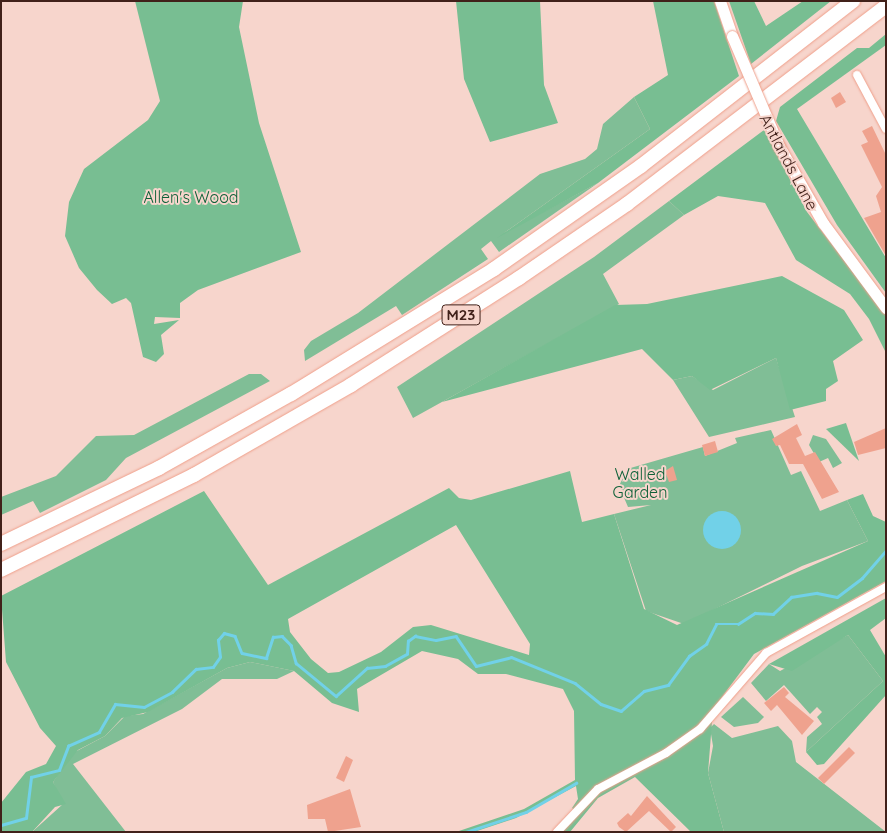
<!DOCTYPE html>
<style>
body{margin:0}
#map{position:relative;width:887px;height:833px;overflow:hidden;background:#f7d5cc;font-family:Quicksand,sans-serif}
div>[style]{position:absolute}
.green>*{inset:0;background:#80be96}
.forest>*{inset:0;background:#78be92}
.water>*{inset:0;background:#71d1e8}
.round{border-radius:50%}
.stream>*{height:2.5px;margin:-1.25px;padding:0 1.25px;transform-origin:1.25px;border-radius:1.25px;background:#71d1e8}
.building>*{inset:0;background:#efa28e}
.roads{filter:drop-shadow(0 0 1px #ef9f8a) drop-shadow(0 0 1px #ef9f8a)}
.minor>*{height:8px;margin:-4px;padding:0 4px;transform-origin:4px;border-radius:4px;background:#fff}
.secondary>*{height:11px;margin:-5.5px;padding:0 5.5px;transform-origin:5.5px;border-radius:5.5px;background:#fff}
.motorway>*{height:14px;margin:-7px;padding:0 7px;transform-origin:7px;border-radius:7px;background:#fff}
.bridges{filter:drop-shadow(0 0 1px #ef9f8a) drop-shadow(0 0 1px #ef9f8a)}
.secondary-bridge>*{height:11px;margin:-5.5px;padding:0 5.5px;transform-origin:5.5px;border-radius:5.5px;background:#fff}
span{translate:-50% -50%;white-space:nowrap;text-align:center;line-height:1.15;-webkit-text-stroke:4px #f7d5cc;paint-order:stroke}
.shield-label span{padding:1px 4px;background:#f7d5cc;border:1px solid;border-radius:4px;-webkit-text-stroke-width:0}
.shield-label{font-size:15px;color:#41211a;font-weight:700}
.street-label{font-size:16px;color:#41211a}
.park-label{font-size:16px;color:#0e6138}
.frame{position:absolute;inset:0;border:2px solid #41211a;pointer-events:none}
</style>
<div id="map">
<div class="green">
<div style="clip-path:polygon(634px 97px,650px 129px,504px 233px,598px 183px,499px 252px,491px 241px,481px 249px,488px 259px,402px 315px,396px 306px,305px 361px,304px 350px,311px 341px,358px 313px,540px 174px,585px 159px,597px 149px,603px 124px)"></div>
<div style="clip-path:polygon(669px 201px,684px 215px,603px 274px,619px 304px,413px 418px,397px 387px,594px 257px)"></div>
<div style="clip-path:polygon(776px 358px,795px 417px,709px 437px,673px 380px,692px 376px,713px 390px)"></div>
<div style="clip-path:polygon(249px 374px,261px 374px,270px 381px,126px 458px,106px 480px,40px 513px,33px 501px,1px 515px,1px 497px,56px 476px,96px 436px,134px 435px)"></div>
<div style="clip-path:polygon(771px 430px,791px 475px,801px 471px,820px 511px,847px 500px,868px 541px,802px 566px,684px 624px,646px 611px,614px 514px,651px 505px,628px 507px,619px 486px,627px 469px,703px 447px,705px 456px,737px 443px,735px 438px)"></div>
<div style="clip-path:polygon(813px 435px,826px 439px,842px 463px,833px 468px,828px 458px,819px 462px,809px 445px)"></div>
<div style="clip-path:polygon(848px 635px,883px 681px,806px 752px,807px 737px,822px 724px,817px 717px,822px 712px,817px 707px,810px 714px,784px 685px,766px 701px,751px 683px,769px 664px,780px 671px)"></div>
<div style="clip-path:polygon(250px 662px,294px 671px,277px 679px,222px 679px,182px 709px,73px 764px,126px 832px,32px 832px,63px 804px,53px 782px,73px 753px,105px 736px,125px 716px,143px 714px,227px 668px)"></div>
<div style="clip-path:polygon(743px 697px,764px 717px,758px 723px,734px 727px,721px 717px)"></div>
<div style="clip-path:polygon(714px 724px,732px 738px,778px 726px,792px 741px,796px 762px,886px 832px,724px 832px,708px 773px,713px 746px,710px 728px)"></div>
</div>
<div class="forest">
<div style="clip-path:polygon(135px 1px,243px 1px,239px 27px,259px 123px,301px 252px,198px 290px,180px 303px,180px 318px,155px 317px,154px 324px,179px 320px,161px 335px,164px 354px,156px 362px,143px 357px,131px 303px,126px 298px,112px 304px,97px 290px,79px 268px,65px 236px,69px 202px,84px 169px,148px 120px,160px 101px)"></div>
<div style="clip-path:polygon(456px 1px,540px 1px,544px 85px,558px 123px,490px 142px,464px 79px)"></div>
<div style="clip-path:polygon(653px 1px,714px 1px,739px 76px,598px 183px,497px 238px,650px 129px,634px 97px,668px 75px)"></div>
<div style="clip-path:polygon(729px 1px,754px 1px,766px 26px,803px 1px,831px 1px,751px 64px)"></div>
<div style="clip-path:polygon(886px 34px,886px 45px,797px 109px,886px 258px,886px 293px,837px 225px,776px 121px,780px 107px,857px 48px,869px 48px)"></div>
<div style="clip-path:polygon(764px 130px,807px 212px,886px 315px,886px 353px,869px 319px,850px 294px,796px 260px,765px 203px,718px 196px,684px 215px,669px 201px)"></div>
<div style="clip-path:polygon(782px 276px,844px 310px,863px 340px,833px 361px,838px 381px,826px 389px,826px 401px,790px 410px,776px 358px,710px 390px,692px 376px,673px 380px,642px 349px,442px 402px,615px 305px,647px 304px)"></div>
<div style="clip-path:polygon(846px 423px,859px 461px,826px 429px)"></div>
<div style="clip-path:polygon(evenodd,570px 471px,582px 522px,614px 514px,644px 609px,677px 625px,868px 541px,847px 500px,863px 494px,873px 516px,886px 522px,886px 581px,754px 654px,713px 709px,708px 773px,724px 832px,691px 832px,635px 777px,598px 798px,570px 832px,561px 832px,577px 812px,572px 808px,578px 799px,576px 786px,516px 818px,474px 832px,456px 832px,524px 809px,575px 780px,574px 711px,563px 689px,506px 674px,478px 674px,458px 659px,422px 651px,357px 689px,359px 712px,332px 703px,294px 671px,250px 662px,227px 668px,148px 712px,122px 718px,105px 736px,78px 750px,53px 782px,66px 804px,55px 807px,32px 832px,1px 832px,1px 803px,26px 772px,46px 764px,56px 746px,40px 728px,6px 662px,1px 596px,204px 491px,268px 585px,449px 488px,459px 498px,471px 500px,570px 471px,456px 525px,530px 644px,529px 655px,431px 625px,413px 627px,381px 652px,339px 672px,328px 673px,311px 659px,290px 632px,288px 619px,456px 525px)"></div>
<div style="clip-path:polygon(886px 598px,886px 618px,870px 630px,886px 657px,886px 695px,824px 764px,817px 765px,806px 752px,883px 681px,848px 635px,792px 671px,769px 664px)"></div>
</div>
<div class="water">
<div class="round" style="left:703px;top:511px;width:38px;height:38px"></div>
</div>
<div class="stream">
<div style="left:1px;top:825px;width:26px;rotate:-16deg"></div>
<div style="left:26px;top:818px;width:41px;rotate:-83deg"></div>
<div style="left:31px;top:777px;width:29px;rotate:-14deg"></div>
<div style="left:59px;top:770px;width:26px;rotate:-69deg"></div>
<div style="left:68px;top:746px;width:34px;rotate:-24deg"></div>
<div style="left:99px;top:732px;width:32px;rotate:-60deg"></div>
<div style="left:115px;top:704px;width:29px;rotate:6deg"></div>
<div style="left:144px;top:707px;width:32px;rotate:-28deg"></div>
<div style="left:172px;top:692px;width:33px;rotate:-44deg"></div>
<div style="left:196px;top:669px;width:17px;rotate:-7deg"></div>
<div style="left:213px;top:667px;width:12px;rotate:-55deg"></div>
<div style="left:220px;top:657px;width:17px;rotate:-97deg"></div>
<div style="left:218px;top:640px;width:9px;rotate:-49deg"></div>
<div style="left:224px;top:633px;width:11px;rotate:15deg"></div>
<div style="left:235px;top:636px;width:18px;rotate:68deg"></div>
<div style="left:242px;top:653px;width:25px;rotate:12deg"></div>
<div style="left:266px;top:658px;width:22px;rotate:-72deg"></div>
<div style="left:273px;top:637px;width:9px;rotate:-6deg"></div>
<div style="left:282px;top:636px;width:13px;rotate:45deg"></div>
<div style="left:291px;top:645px;width:19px;rotate:74deg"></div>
<div style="left:296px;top:663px;width:52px;rotate:39.5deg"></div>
<div style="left:336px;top:696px;width:42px;rotate:-42.1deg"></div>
<div style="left:367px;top:668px;width:18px;rotate:-6deg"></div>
<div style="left:385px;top:666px;width:25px;rotate:-29deg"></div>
<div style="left:407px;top:654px;width:13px;rotate:-86deg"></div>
<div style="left:408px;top:641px;width:9px;rotate:-36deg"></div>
<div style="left:415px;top:636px;width:21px;rotate:11deg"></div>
<div style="left:436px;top:640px;width:20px;rotate:-11deg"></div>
<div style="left:456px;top:636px;width:36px;rotate:56deg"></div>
<div style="left:476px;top:666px;width:36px;rotate:-14deg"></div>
<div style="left:511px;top:657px;width:69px;rotate:22.1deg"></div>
<div style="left:575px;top:683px;width:33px;rotate:39deg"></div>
<div style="left:601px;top:704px;width:21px;rotate:19deg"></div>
<div style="left:621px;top:711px;width:30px;rotate:-41deg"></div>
<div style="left:644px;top:691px;width:25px;rotate:-14deg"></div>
<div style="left:668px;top:685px;width:36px;rotate:-54deg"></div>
<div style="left:689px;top:656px;width:21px;rotate:-35deg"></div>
<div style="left:706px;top:644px;width:22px;rotate:-63deg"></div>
<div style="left:716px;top:624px;width:22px"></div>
<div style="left:738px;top:624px;width:20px;rotate:-33deg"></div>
<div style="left:755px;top:613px;width:18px;rotate:3deg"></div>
<div style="left:773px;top:614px;width:25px;rotate:-43deg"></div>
<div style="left:791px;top:597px;width:26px;rotate:-9deg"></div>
<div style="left:817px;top:593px;width:20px;rotate:11deg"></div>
<div style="left:837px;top:597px;width:31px;rotate:-37deg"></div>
<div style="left:862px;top:578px;width:37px;rotate:-49deg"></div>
<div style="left:466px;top:832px;width:63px;rotate:-18.4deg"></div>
<div style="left:526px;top:812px;width:58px;rotate:-30.1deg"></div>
</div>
<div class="building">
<div style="clip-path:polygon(840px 92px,846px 102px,836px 108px,831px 98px)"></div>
<div style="clip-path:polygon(872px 126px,886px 155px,886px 256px,864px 218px,881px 212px,876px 196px,882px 187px,861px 145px,868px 142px,862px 131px)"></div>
<div style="clip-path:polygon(797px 424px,802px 435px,796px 438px,805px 456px,815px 452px,839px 492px,822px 499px,803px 464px,789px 464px,780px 445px,776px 446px,772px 439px)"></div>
<div style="clip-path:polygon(886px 428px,886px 448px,858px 455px,854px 442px)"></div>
<div style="clip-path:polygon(715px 441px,718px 452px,705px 456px,702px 445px)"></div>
<div style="clip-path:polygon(673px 466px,677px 480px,669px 482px,665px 471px)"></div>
<div style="clip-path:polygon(784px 687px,789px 693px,785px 697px,814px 721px,802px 735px,777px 705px,771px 711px,764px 703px)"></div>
<div style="clip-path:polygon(849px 747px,855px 753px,824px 784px,818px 778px)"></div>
<div style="clip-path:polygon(346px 756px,353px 760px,344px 782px,336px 778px)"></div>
<div style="clip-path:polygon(350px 789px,361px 827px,328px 832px,325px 819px,308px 819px,307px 805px)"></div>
<div style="clip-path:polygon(647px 796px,676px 827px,671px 832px,649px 811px,626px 832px,619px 827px,617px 823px,628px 813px,631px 816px)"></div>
</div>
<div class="roads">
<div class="minor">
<div style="left:857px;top:75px;width:61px;rotate:61.8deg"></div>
<div style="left:557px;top:832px;width:59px;rotate:-46.4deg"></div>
<div style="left:598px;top:789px;width:77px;rotate:-27.9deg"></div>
<div style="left:666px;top:753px;width:42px;rotate:-35.2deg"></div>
<div style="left:700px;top:729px;width:101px;rotate:-49deg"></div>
<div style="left:766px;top:653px;width:137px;rotate:-28.8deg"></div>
</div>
<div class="secondary">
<div style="left:720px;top:1px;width:37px;rotate:71deg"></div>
<div style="left:779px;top:146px;width:89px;rotate:60.3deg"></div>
<div style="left:823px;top:223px;width:106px;rotate:53.5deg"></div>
</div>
<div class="motorway">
<div style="left:1px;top:544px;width:175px;rotate:-25.7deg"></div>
<div style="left:159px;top:468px;width:151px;rotate:-29.3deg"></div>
<div style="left:291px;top:394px;width:238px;rotate:-31.6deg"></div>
<div style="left:494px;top:269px;width:179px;rotate:-35deg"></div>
<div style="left:641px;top:166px;width:269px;rotate:-37.9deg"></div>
<div style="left:1px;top:570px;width:215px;rotate:-26.2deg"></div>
<div style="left:194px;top:475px;width:181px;rotate:-29.8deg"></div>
<div style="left:351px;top:385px;width:199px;rotate:-32.5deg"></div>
<div style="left:519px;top:278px;width:131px;rotate:-34.4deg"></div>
<div style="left:627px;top:204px;width:326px;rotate:-37.4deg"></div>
</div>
</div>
<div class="bridges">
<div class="secondary-bridge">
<div style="left:732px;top:36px;width:120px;rotate:66.9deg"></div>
</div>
</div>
<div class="shield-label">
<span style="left:461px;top:315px">M23</span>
</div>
<div class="street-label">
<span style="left:789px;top:162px;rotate:62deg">Antlands Lane</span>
</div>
<div class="park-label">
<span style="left:191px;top:197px">Allen's Wood</span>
<span style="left:640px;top:483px">Walled<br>Garden</span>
</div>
<div class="frame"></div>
</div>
